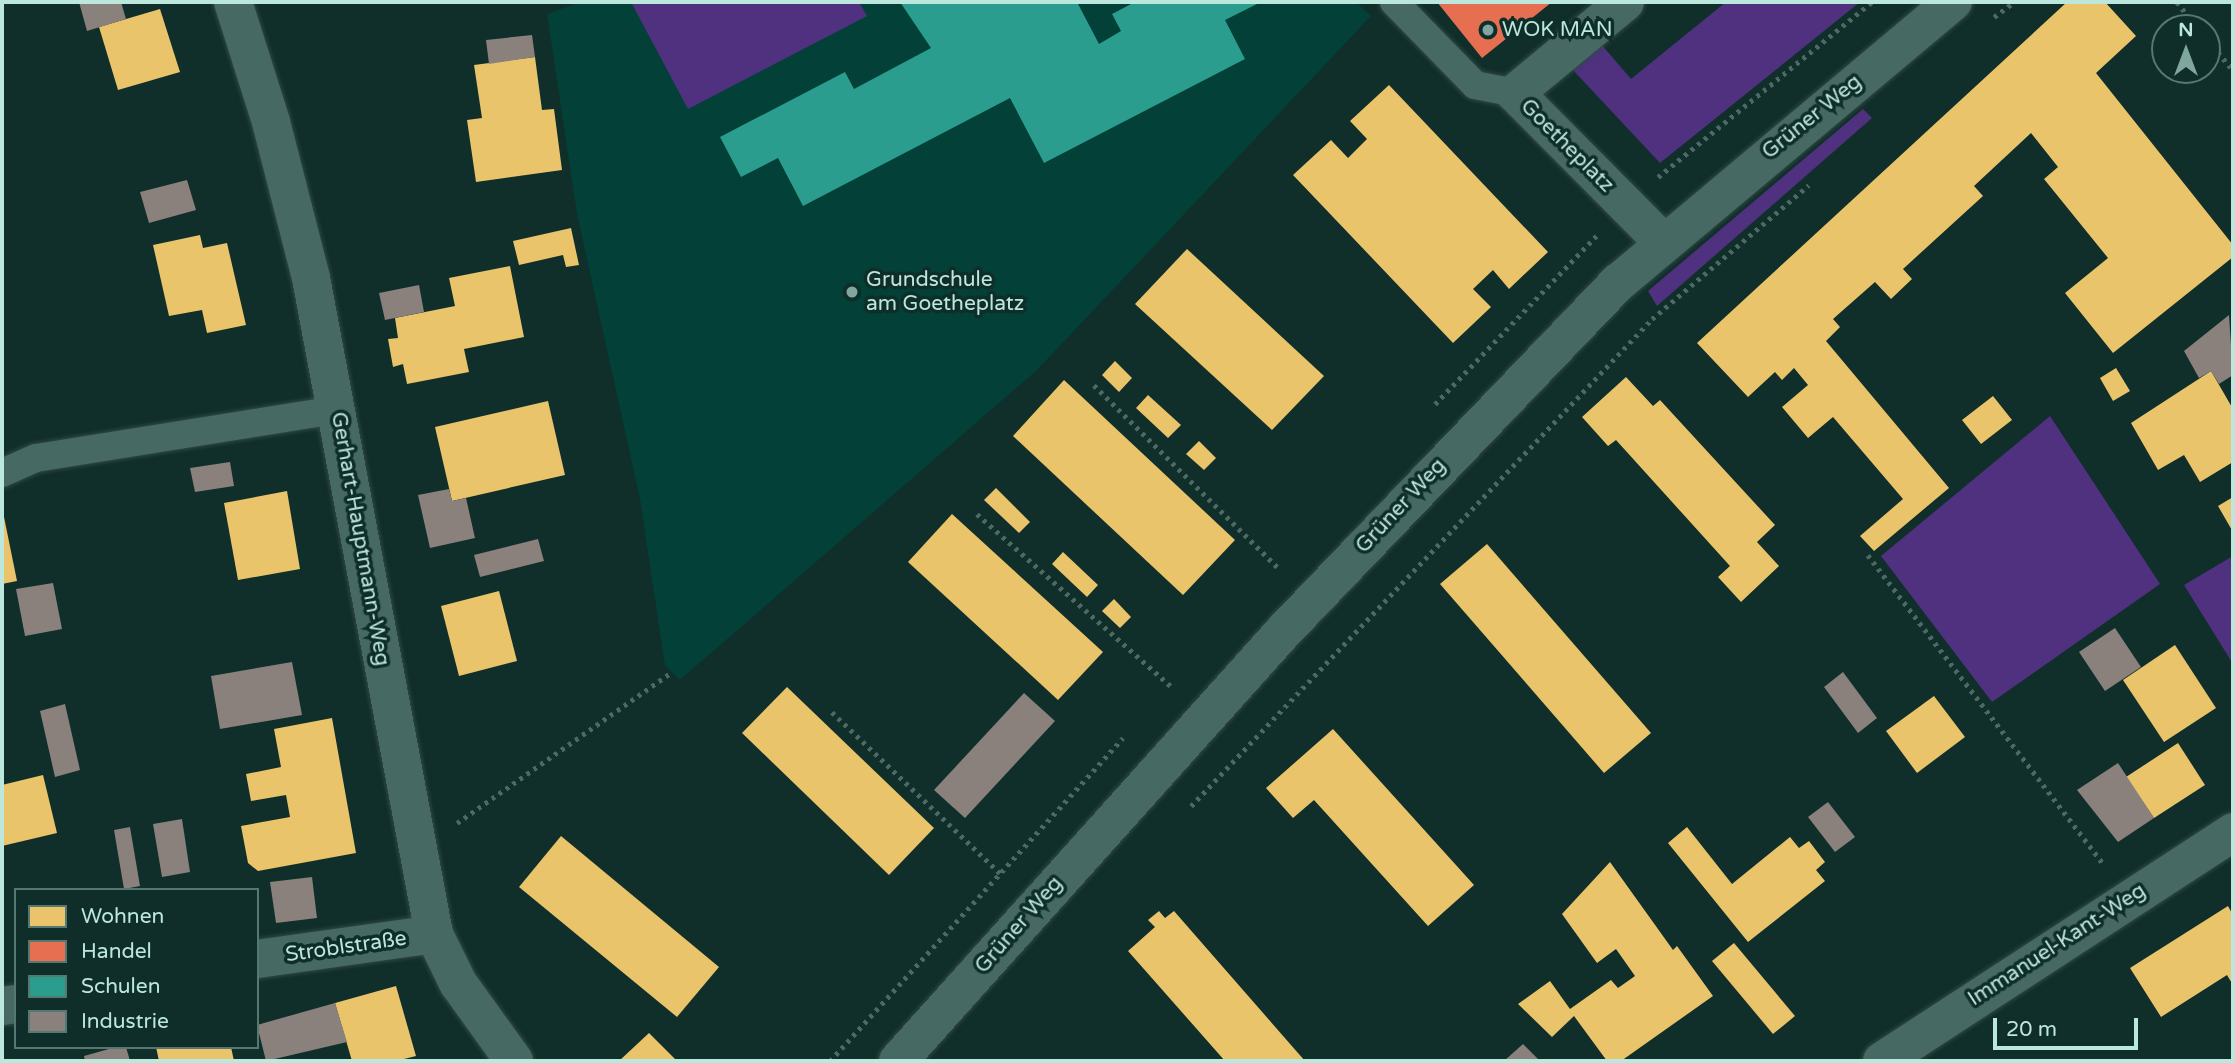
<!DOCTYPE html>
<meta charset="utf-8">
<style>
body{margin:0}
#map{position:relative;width:2235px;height:1063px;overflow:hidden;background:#102e2a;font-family:"Varela Round",sans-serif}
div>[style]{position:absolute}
.built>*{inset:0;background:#024038}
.green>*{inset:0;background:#503180}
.homes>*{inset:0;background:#e9c46a}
.shops>*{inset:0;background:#e76f51}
.schools>*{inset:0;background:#2a9d8f}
.industry>*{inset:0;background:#8a817c}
.path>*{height:4.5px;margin-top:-2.25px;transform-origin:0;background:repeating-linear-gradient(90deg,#4c6964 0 3.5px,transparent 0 8.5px)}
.roads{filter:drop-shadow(0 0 2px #304944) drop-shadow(0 0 2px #304944)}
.service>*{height:28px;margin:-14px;padding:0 14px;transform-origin:14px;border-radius:14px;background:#466963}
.minor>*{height:38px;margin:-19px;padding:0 19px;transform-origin:19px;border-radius:19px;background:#466963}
.tertiary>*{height:38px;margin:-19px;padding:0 19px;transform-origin:19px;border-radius:19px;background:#466963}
.dots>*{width:19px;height:19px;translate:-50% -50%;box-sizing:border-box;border:4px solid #102e29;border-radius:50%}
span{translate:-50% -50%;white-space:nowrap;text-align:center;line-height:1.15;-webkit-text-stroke:7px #102e29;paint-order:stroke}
.poi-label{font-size:21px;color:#bce7dd}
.left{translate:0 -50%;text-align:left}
.street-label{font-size:21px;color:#bce7dd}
.frame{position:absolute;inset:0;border:4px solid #bce7dd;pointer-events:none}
.legend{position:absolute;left:14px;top:888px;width:245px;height:161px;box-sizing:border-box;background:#102e29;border:2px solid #557871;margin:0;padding:9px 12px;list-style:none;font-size:21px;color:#bce7dd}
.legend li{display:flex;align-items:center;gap:14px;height:35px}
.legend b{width:35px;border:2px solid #557871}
.north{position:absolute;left:2151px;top:14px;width:70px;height:70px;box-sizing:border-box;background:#102e29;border:2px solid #557871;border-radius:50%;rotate:0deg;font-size:19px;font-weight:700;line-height:28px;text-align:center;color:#bce7dd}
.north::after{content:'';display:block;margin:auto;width:24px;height:32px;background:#80a69e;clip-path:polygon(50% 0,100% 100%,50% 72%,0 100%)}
.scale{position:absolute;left:1993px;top:1018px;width:145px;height:32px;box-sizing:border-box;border:4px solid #bce7dd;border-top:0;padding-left:9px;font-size:21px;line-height:24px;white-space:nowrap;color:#bce7dd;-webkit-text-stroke:5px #102e29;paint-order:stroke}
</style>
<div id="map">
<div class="built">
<div style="clip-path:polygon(581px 2px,1356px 2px,1371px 16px,1037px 370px,680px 680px,665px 666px,640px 499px,577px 214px,547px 14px)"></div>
</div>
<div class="green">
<div style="clip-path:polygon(631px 2px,859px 2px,867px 16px,688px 109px)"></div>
<div style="clip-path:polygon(1726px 2px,1860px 2px,1660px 163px,1572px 69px,1601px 44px,1631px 79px)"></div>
<div style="clip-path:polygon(1863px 109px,1872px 118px,1657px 306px,1648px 291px)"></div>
<div style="clip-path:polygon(2050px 416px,2160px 584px,1992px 702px,1881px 556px)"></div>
<div style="clip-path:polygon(2233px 556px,2233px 664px,2184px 585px)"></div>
</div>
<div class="homes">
<div style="clip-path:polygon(2067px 2px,2105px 2px,2136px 36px,2096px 73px,2233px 245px,2233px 257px,2113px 353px,2065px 293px,2108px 258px,2044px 179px,2058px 167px,2031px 133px,1974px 186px,1983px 196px,1903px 269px,1912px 279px,1891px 299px,1875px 282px,1833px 319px,1840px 327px,1826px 341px,1949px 488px,1874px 551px,1860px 536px,1903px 499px,1833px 417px,1808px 438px,1782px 407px,1808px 385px,1794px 368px,1782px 380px,1775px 372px,1748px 397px,1697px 343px)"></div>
<div style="clip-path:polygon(160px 9px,180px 72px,118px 90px,99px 27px)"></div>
<div style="clip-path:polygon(535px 57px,542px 110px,554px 109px,562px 170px,476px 182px,467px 120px,482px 118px,474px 65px)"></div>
<div style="clip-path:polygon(1389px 85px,1548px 252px,1509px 289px,1493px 270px,1473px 289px,1491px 307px,1453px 343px,1293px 175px,1331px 140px,1348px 158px,1367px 139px,1350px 121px)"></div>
<div style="clip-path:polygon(571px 228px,579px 265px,566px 267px,563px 255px,519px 265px,513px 241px)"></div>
<div style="clip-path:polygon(200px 235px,203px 248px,227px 243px,246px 325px,207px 333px,202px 310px,169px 316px,153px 245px)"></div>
<div style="clip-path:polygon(1187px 249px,1324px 376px,1272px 430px,1135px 304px)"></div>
<div style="clip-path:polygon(510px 266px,524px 337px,464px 349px,469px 372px,407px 384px,403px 364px,393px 367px,388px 339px,398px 338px,395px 318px,455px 306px,449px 278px)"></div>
<div style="clip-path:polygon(1115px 361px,1132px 378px,1119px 392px,1102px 375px)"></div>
<div style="clip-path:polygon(2116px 368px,2130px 391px,2113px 401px,2100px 378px)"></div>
<div style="clip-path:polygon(2211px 371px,2233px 409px,2233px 462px,2200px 482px,2184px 455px,2158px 470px,2131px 423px)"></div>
<div style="clip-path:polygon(1626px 377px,1653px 406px,1660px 400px,1775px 525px,1757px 542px,1779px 566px,1741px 602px,1718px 577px,1730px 566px,1616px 440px,1608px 446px,1582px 417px)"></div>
<div style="clip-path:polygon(1064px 380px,1235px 540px,1183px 595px,1013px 436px)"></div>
<div style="clip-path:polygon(1148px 395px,1181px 425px,1168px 438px,1136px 408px)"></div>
<div style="clip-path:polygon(1993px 396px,2012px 420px,1981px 444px,1962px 420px)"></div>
<div style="clip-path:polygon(548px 401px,565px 475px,452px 501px,435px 427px)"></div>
<div style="clip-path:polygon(1199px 441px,1216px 458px,1204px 470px,1186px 454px)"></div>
<div style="clip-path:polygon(996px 488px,1030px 522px,1019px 533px,984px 500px)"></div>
<div style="clip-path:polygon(287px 491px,300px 569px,238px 580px,224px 503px)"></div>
<div style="clip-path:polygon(2233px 497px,2233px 532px,2218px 506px)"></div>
<div style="clip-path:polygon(952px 514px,1103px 652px,1058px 700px,908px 562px)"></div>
<div style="clip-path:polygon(4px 517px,17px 581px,2px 584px,2px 518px)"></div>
<div style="clip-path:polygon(1487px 544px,1651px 733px,1604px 773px,1440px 584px)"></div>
<div style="clip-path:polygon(1063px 552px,1098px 585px,1087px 597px,1052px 564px)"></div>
<div style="clip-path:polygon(499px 591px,517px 661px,459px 676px,441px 606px)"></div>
<div style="clip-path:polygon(1114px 599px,1131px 617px,1120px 628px,1102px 611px)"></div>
<div style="clip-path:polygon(2175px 645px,2216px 708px,2164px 742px,2123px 680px)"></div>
<div style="clip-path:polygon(787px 687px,934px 828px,889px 875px,742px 733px)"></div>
<div style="clip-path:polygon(1934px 696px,1965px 737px,1917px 773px,1886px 731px)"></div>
<div style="clip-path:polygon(332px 718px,356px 853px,258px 871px,248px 863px,241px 826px,290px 817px,286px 795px,251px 801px,246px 774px,281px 767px,274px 729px)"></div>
<div style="clip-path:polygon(1333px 729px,1474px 885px,1428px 926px,1314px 800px,1293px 818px,1266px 788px)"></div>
<div style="clip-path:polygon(2178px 743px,2205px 785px,2154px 818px,2126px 777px)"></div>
<div style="clip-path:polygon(43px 775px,57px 833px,2px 846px,2px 785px)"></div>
<div style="clip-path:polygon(1687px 827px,1732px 884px,1790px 837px,1799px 848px,1809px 841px,1825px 862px,1816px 870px,1825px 881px,1748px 942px,1668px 843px)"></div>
<div style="clip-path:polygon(561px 836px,719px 967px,677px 1017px,519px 887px)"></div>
<div style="clip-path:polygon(1610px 862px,1673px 950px,1677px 946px,1713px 996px,1621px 1061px,1607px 1061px,1574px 1016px,1552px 1037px,1518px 1004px,1550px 981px,1570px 1009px,1611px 980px,1618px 988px,1635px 976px,1616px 949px,1597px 963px,1562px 914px)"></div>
<div style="clip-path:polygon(2228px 906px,2233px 915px,2233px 985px,2227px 975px,2161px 1017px,2130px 968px)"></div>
<div style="clip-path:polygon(1159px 911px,1165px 918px,1174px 911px,1305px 1061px,1225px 1061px,1128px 951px,1155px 927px,1148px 920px)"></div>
<div style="clip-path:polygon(1734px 943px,1795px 1016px,1773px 1034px,1712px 961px)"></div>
<div style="clip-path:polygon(396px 986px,416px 1056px,396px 1061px,352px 1061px,335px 1003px)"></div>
<div style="clip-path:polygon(649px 1033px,677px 1061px,619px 1061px)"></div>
<div style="clip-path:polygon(156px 1047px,231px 1047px,234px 1061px,159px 1061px)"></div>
</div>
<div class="shops">
<div style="clip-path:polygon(1437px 2px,1552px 2px,1482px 58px)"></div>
</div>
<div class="schools">
<div style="clip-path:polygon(900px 2px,1077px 2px,1099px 44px,1121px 31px,1112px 14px,1135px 2px,1261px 2px,1225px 20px,1245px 59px,1044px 163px,1010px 98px,803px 206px,778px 158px,741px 177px,720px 137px,845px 72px,854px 89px,931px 48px)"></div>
</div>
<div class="industry">
<div style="clip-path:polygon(79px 2px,121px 2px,126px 19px,87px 31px)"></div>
<div style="clip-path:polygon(532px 35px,535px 57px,489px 64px,486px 40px)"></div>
<div style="clip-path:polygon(187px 180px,196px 210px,149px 223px,140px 192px)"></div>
<div style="clip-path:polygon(419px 285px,424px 312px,385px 320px,379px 293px)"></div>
<div style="clip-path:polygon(2229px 315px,2233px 375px,2219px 384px,2211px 371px,2199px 378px,2184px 351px)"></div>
<div style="clip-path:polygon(230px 462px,234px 486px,195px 492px,190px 468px)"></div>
<div style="clip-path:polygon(449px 489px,452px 501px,466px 498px,475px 538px,430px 548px,418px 495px)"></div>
<div style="clip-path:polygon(538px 539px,544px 561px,480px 577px,474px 555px)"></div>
<div style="clip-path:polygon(53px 583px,62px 629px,25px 636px,16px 589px)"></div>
<div style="clip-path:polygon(2115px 628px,2141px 667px,2105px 691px,2079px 652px)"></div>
<div style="clip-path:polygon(292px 662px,302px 715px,220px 729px,211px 676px)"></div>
<div style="clip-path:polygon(1843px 672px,1877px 718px,1858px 733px,1824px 687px)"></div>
<div style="clip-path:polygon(1024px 693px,1055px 721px,965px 818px,934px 790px)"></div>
<div style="clip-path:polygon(65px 704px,80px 770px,55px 777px,40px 711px)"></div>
<div style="clip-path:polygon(2118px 763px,2154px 818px,2118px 842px,2077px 790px)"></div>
<div style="clip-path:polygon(1828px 802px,1855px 837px,1835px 852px,1808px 817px)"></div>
<div style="clip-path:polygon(182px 819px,190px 872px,162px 877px,153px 824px)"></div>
<div style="clip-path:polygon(130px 827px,140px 886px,124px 889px,114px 830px)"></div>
<div style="clip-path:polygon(312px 877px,317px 918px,276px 923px,270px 882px)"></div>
<div style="clip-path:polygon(335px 1003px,347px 1042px,266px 1061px,257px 1025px)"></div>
<div style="clip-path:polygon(1523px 1044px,1540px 1061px,1504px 1061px)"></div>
<div style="clip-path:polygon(116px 1047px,126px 1047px,130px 1061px,85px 1061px,84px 1056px)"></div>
</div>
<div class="path">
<div style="left:2177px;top:2px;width:33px;rotate:51deg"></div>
<div style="left:1994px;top:17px;width:25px;rotate:-37deg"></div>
<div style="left:2207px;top:39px;width:40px;rotate:50deg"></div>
<div style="left:1658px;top:177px;width:276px;rotate:-39.3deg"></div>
<div style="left:1094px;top:385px;width:261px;rotate:44.8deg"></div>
<div style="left:1435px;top:404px;width:233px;rotate:-46.2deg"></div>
<div style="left:977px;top:514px;width:259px;rotate:41.6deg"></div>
<div style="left:1868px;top:555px;width:388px;rotate:52.7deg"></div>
<div style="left:832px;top:712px;width:233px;rotate:43.8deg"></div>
<div style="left:1191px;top:806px;width:671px;rotate:-46.57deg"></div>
<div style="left:1652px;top:319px;width:206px;rotate:-40.5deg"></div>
<div style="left:457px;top:823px;width:263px;rotate:-35.1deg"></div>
<div style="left:830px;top:1061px;width:436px;rotate:-47.8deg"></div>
</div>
<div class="roads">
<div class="service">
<div style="left:1394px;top:2px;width:116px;rotate:45.7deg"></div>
<div style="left:1475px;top:85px;width:41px;rotate:11.3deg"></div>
<div style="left:2px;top:473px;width:37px;rotate:-24deg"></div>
<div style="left:36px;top:458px;width:305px;rotate:-9.1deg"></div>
</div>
<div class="minor">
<div style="left:233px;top:2px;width:126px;rotate:72.4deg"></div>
<div style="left:271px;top:122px;width:161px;rotate:75.6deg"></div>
<div style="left:311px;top:278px;width:667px;rotate:79.38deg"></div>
<div style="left:434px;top:934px;width:55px;rotate:63.9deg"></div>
<div style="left:458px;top:983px;width:96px;rotate:54.3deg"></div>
<div style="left:1625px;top:2px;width:143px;rotate:140.4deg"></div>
<div style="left:1515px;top:93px;width:209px;rotate:45.2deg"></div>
<div style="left:257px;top:959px;width:179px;rotate:-8deg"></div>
<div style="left:2px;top:1006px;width:14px;rotate:-8deg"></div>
<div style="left:1882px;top:1061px;width:419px;rotate:-33.1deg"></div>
</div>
<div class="tertiary">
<div style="left:898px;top:1061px;width:575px;rotate:-48.1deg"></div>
<div style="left:1282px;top:633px;width:487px;rotate:-46.2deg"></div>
<div style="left:1619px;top:282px;width:436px;rotate:-40deg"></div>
</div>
</div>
<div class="dots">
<div style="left:1488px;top:30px;background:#80a69e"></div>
<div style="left:852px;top:292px;background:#80a69e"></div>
</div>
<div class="poi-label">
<span class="left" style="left:1502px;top:30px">WOK MAN</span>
<span class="left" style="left:866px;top:292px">Grundschule<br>am Goetheplatz</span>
</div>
<div class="street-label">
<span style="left:1812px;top:117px;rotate:-39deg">Grüner Weg</span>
<span style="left:1567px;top:146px;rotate:45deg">Goetheplatz</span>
<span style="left:1401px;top:506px;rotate:-47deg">Grüner Weg</span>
<span style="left:360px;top:539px;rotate:80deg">Gerhart-Hauptmann-Weg</span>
<span style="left:1019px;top:925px;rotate:-49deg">Grüner Weg</span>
<span style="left:2057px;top:945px;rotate:-33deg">Immanuel-Kant-Weg</span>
<span style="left:346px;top:947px;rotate:-8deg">Stroblstraße</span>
</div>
<div class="frame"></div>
<ul class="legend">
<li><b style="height:19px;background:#e9c46a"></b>Wohnen</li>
<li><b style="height:19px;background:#e76f51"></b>Handel</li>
<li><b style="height:19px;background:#2a9d8f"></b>Schulen</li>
<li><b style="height:19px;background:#8a817c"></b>Industrie</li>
</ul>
<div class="north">N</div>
<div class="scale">20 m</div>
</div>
